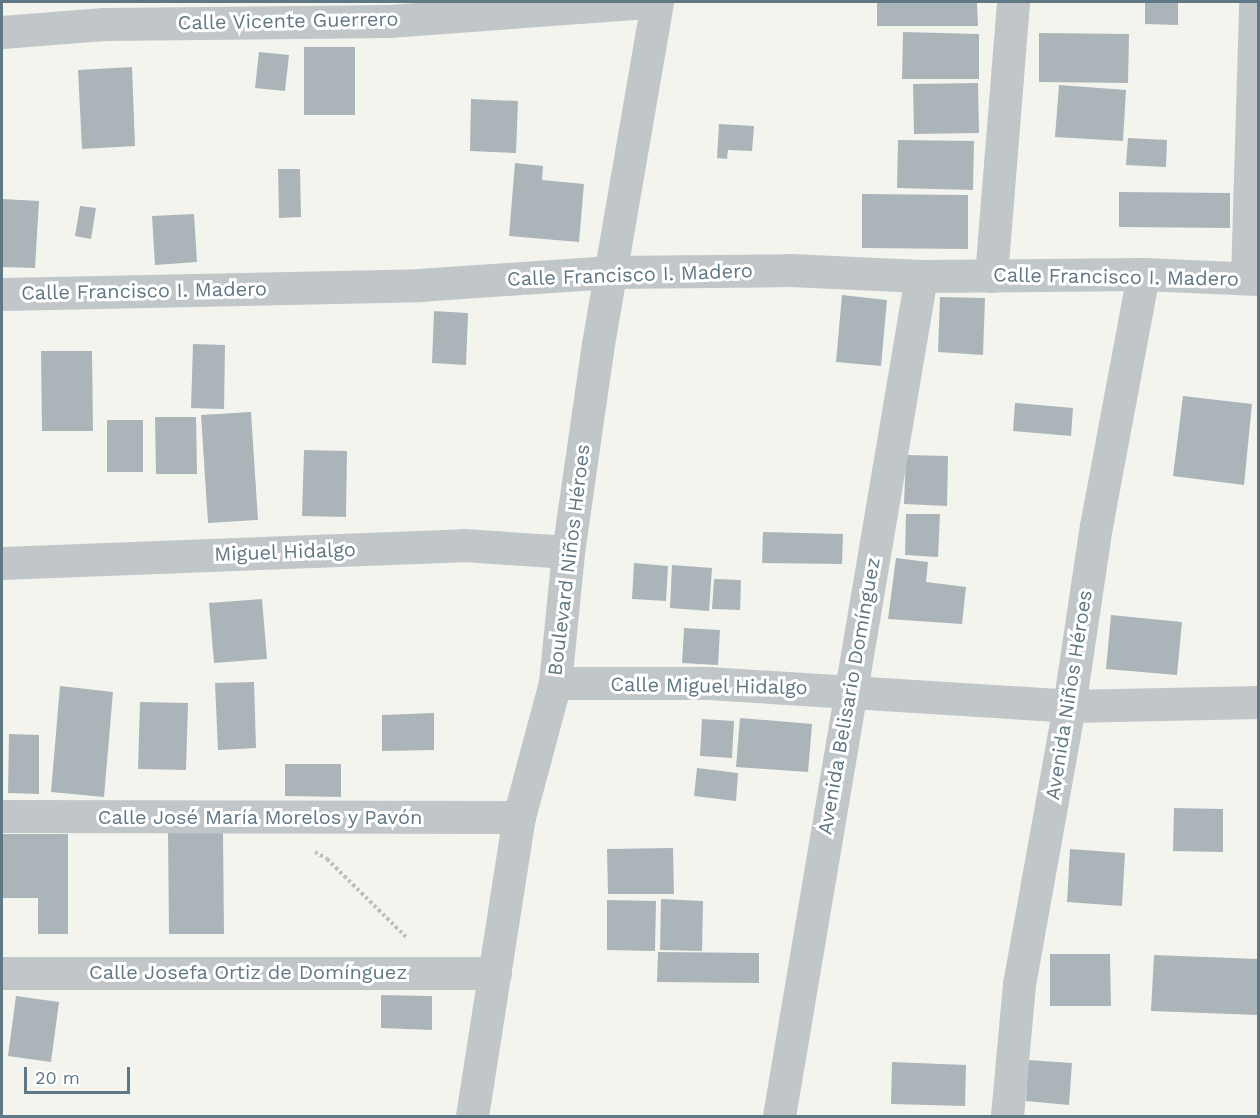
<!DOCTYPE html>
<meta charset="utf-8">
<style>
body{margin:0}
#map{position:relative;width:1260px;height:1118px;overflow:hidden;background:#f4f4ef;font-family:"Work Sans",sans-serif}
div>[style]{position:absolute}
.building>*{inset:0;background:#abb5b9}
.path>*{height:4px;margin-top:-2px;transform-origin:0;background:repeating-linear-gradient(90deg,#bcbfc1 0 3px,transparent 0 6px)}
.minor>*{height:33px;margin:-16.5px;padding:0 16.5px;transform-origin:16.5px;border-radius:16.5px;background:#c1c6c9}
span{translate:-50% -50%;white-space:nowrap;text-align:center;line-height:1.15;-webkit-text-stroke:6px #fff;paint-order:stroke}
.street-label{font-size:20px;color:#607784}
.frame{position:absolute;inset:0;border:3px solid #607784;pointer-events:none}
.scale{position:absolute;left:24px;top:1067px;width:106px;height:27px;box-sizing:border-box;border:3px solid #607784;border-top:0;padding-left:8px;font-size:18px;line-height:21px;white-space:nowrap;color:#607784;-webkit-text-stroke:4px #fff;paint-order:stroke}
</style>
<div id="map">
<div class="building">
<div style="clip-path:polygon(877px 2px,977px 2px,978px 26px,877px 26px)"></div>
<div style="clip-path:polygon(1145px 2px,1178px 2px,1178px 25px,1145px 24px)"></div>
<div style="clip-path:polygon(903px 32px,979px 34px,979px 79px,902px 79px)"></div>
<div style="clip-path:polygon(1039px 33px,1129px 34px,1128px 83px,1039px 82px)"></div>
<div style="clip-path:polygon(304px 47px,355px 47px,355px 115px,304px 115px)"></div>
<div style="clip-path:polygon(259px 52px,289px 55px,285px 91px,255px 88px)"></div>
<div style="clip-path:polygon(132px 67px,135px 146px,82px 149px,78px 70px)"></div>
<div style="clip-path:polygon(978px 83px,979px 133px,914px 134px,913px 84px)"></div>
<div style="clip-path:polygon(1059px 85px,1126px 90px,1123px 141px,1055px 137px)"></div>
<div style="clip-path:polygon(471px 99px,518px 101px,516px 153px,470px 151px)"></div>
<div style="clip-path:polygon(719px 124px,754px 126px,752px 151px,728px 150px,727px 159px,717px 158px)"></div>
<div style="clip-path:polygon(1128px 138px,1167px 140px,1166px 167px,1126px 165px)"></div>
<div style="clip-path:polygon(898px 140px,974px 141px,973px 190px,897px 188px)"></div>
<div style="clip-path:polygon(515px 163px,543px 166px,542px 180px,584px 184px,579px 242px,509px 236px)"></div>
<div style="clip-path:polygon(278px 169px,300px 169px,301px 217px,279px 218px)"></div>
<div style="clip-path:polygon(1119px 192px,1230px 193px,1230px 228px,1119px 227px)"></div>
<div style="clip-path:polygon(862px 194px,968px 195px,968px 249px,862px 248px)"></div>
<div style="clip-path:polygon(2px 199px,39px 201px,35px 268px,2px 267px)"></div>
<div style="clip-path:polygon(80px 206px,96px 208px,91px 239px,75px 236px)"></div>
<div style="clip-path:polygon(194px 214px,197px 262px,155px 265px,152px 216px)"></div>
<div style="clip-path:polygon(842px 295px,887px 300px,881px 366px,836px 362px)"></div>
<div style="clip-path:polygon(940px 297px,985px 298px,983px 355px,938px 352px)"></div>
<div style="clip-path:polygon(434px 311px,468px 313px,466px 365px,432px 363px)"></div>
<div style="clip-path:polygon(193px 344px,225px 345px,224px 409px,191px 408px)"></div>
<div style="clip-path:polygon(41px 351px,92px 351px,93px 431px,42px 431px)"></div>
<div style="clip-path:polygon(1183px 396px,1252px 404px,1244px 485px,1173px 476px)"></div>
<div style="clip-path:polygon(1015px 403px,1073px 408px,1071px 436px,1013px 431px)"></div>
<div style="clip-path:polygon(251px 412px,258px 520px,208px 523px,201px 415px)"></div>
<div style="clip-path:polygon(155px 417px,196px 417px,197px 474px,156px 474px)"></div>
<div style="clip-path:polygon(107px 420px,143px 420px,143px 472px,107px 472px)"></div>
<div style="clip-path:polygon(304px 450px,347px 451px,346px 517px,302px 516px)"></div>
<div style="clip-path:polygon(906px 455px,948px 456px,947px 506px,904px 504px)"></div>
<div style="clip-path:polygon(906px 514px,940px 514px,938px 557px,905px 555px)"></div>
<div style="clip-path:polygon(763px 532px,843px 534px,842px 564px,762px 563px)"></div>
<div style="clip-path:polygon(896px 558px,928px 562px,926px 582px,966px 587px,962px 624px,888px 619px)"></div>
<div style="clip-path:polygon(634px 563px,668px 566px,666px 601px,632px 599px)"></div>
<div style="clip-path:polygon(672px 565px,712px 568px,709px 611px,670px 608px)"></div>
<div style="clip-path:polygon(714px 579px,741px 580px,740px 610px,712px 609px)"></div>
<div style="clip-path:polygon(262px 599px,267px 659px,214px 663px,209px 603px)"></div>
<div style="clip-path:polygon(1111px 615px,1182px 622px,1177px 675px,1106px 669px)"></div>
<div style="clip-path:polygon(684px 628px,720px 630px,718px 665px,682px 663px)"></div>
<div style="clip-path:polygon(254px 682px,256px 748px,218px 750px,215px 683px)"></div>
<div style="clip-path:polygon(60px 686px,113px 692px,104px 797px,51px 792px)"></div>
<div style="clip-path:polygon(140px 702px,188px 703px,186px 770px,138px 769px)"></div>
<div style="clip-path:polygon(434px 713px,434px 750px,382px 751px,382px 715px)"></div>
<div style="clip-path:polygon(740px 718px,812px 724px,808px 772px,736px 767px)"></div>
<div style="clip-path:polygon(702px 719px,734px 721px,732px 758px,700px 756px)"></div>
<div style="clip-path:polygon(9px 734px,39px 735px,39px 794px,8px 793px)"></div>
<div style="clip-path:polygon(285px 764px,341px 764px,341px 797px,285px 796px)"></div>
<div style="clip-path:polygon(697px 768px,738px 773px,736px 801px,694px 796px)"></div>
<div style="clip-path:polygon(1174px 808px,1223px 809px,1223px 852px,1173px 851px)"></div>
<div style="clip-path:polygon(223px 831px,224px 934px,169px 934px,168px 832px)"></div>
<div style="clip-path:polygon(2px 834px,68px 834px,68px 934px,38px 934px,38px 898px,2px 898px)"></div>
<div style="clip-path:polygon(673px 848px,674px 894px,608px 894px,607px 849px)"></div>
<div style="clip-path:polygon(1070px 849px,1125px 853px,1122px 906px,1067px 902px)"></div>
<div style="clip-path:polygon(661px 899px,703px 901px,702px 951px,660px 950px)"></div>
<div style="clip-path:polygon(607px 900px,656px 901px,655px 951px,607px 950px)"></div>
<div style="clip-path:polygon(658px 952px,759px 953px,759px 983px,657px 982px)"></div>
<div style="clip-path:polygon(1050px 954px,1110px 954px,1111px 1006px,1050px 1006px)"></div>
<div style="clip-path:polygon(1154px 955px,1258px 959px,1258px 1015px,1151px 1011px)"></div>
<div style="clip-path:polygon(381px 995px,432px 996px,432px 1030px,381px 1028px)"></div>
<div style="clip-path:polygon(16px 996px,59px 1002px,51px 1062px,8px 1056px)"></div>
<div style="clip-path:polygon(1028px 1060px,1072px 1063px,1069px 1105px,1026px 1101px)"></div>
<div style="clip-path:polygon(892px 1062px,966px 1065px,965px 1106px,891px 1104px)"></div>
</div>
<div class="path">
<div style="left:315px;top:852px;width:14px;rotate:30deg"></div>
<div style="left:327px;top:859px;width:111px;rotate:44.6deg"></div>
</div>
<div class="minor">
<div style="left:2px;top:32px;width:102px;rotate:-4.5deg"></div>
<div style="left:104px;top:24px;width:285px;rotate:-0.6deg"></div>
<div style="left:389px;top:21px;width:259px;rotate:-4.2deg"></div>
<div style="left:991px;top:276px;width:275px;rotate:-85.4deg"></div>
<div style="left:1247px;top:278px;width:276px;rotate:-88.3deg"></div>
<div style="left:2px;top:294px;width:417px;rotate:-1.2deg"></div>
<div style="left:419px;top:285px;width:192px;rotate:-3.9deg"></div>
<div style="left:611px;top:272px;width:179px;rotate:-0.6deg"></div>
<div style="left:790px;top:270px;width:131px;rotate:2.6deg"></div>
<div style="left:921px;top:276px;width:222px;rotate:-0.5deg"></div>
<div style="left:1143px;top:274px;width:115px;rotate:2.5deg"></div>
<div style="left:2px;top:563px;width:462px;rotate:-2.2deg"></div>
<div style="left:464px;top:545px;width:104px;rotate:3.9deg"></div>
<div style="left:555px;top:683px;width:153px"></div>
<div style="left:708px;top:683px;width:362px;rotate:3.6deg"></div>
<div style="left:1069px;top:706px;width:189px;rotate:-1.2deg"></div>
<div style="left:2px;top:816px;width:517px;rotate:0.11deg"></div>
<div style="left:2px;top:973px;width:493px"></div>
<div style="left:472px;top:1116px;width:303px;rotate:-81.1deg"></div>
<div style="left:519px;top:817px;width:139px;rotate:-75deg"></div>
<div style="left:555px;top:683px;width:132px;rotate:-84.3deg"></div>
<div style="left:568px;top:552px;width:210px;rotate:-81.8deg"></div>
<div style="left:598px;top:344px;width:347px;rotate:-80.2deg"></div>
<div style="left:779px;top:1116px;width:852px;rotate:-80.4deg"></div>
<div style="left:1007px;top:1116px;width:133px;rotate:-84.8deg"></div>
<div style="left:1019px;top:984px;width:282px;rotate:-79.8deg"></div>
<div style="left:1069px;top:706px;width:182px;rotate:-81.5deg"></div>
<div style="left:1096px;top:526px;width:256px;rotate:-79.4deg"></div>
</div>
<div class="street-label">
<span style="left:288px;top:21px;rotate:-1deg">Calle Vicente Guerrero</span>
<span style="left:630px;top:275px;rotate:-2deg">Calle Francisco I. Madero</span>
<span style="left:1116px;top:277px;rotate:1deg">Calle Francisco I. Madero</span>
<span style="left:144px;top:291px;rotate:-1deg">Calle Francisco I. Madero</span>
<span style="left:285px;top:552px;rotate:-2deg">Miguel Hidalgo</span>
<span style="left:569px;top:560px;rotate:-83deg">Boulevard Niños Héroes</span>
<span style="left:709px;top:686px;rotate:1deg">Calle Miguel Hidalgo</span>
<span style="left:1069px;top:695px;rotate:-81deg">Avenida Niños Héroes</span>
<span style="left:849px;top:696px;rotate:-80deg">Avenida Belisario Domínguez</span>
<span style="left:260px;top:817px">Calle José María Morelos y Pavón</span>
<span style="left:248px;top:972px">Calle Josefa Ortiz de Domínguez</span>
</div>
<div class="frame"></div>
<div class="scale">20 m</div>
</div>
